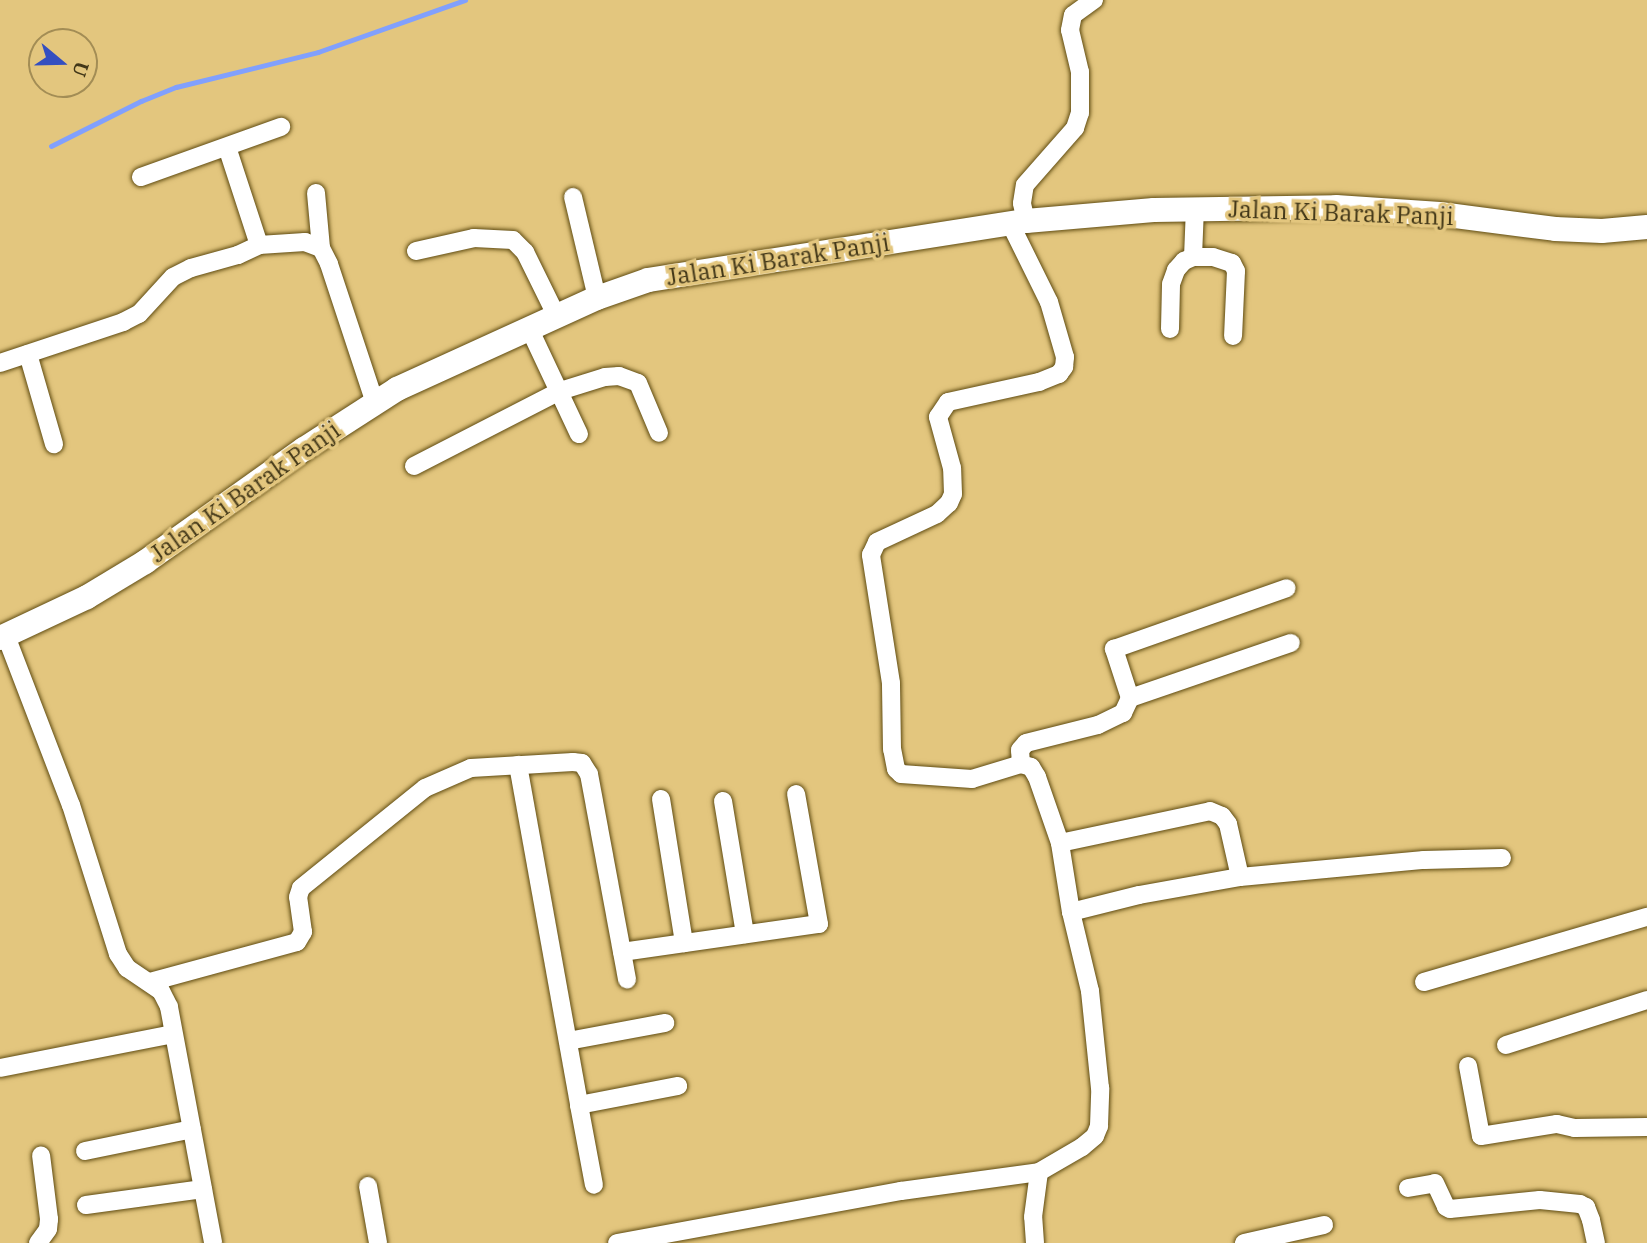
<!DOCTYPE html>
<style>
body{margin:0}
#map{position:relative;width:1647px;height:1243px;overflow:hidden;background:#e3c67e;font-family:"IBM Plex Serif",serif}
div>[style]{position:absolute}
.stream>*{height:5px;margin:-2.5px;padding:0 2.5px;transform-origin:2.5px;border-radius:2.5px;background:#81a0fd}
.roads{filter:drop-shadow(0 0 2px #604c12) drop-shadow(0 0 2px #604c12)}
.street>*{height:18px;margin:-9px;padding:0 9px;transform-origin:9px;border-radius:9px;background:#fff}
.secondary>*{height:24px;margin:-12px;padding:0 12px;transform-origin:12px;border-radius:12px;background:#fff}
span{translate:-50% -50%;white-space:nowrap;text-align:center;line-height:1.15;-webkit-text-stroke:7px #e3c67e;paint-order:stroke}
.street-label{font-size:24px;color:#423718}
.north{position:absolute;left:28px;top:28px;width:70px;height:70px;box-sizing:border-box;background:#e3c67e;border:2px solid #a38d55;border-radius:50%;rotate:109deg;font-size:19px;font-weight:700;line-height:28px;text-align:center;color:#423718}
.north::after{content:'';display:block;margin:auto;width:24px;height:32px;background:#344fc0;clip-path:polygon(50% 0,100% 100%,50% 72%,0 100%)}
</style>
<div id="map">
<div class="stream">
<div style="left:51px;top:146px;width:101px;rotate:-26.6deg"></div>
<div style="left:141px;top:101px;width:38px;rotate:-22deg"></div>
<div style="left:176px;top:87px;width:146px;rotate:-13.8deg"></div>
<div style="left:318px;top:52px;width:156px;rotate:-19.5deg"></div>
</div>
<div class="roads">
<div class="street">
<div style="left:227px;top:147px;width:103px;rotate:71.9deg"></div>
<div style="left:141px;top:177px;width:149px;rotate:-19.7deg"></div>
<div style="left:316px;top:193px;width:55px;rotate:84.8deg"></div>
<div style="left:573px;top:197px;width:104px;rotate:76.6deg"></div>
<div style="left:1026px;top:221px;width:18px;rotate:-103deg"></div>
<div style="left:1022px;top:203px;width:18px;rotate:-81deg"></div>
<div style="left:1025px;top:185px;width:76px;rotate:-48.7deg"></div>
<div style="left:1075px;top:128px;width:16px;rotate:-72deg"></div>
<div style="left:1080px;top:113px;width:41px;rotate:-90deg"></div>
<div style="left:1080px;top:72px;width:43px;rotate:-103.4deg"></div>
<div style="left:1070px;top:30px;width:15px;rotate:-79deg"></div>
<div style="left:1073px;top:15px;width:26px;rotate:-36deg"></div>
<div style="left:416px;top:251px;width:59px;rotate:-12.6deg"></div>
<div style="left:474px;top:238px;width:39px;rotate:3deg"></div>
<div style="left:513px;top:240px;width:17px;rotate:45deg"></div>
<div style="left:525px;top:252px;width:72px;rotate:63.8deg"></div>
<div style="left:1193px;top:257px;width:49px;rotate:-87.7deg"></div>
<div style="left:1170px;top:329px;width:45px;rotate:-88.7deg"></div>
<div style="left:1171px;top:284px;width:15px;rotate:-70deg"></div>
<div style="left:1176px;top:270px;width:12px;rotate:-48deg"></div>
<div style="left:1184px;top:261px;width:10px;rotate:-24deg"></div>
<div style="left:1193px;top:257px;width:20px"></div>
<div style="left:1213px;top:257px;width:20px;rotate:18deg"></div>
<div style="left:1232px;top:263px;width:9px;rotate:63deg"></div>
<div style="left:1236px;top:271px;width:65px;rotate:92.6deg"></div>
<div style="left:530px;top:330px;width:115px;rotate:64.8deg"></div>
<div style="left:28px;top:354px;width:94px;rotate:73.9deg"></div>
<div style="left:0;top:363px;width:130px;rotate:-18.4deg"></div>
<div style="left:123px;top:322px;width:18px;rotate:-27deg"></div>
<div style="left:139px;top:314px;width:50px;rotate:-47.4deg"></div>
<div style="left:173px;top:277px;width:20px;rotate:-27deg"></div>
<div style="left:191px;top:268px;width:49px;rotate:-15.5deg"></div>
<div style="left:238px;top:255px;width:23px;rotate:-25deg"></div>
<div style="left:259px;top:245px;width:46px;rotate:-3.7deg"></div>
<div style="left:305px;top:242px;width:17px;rotate:21deg"></div>
<div style="left:321px;top:248px;width:18px;rotate:63deg"></div>
<div style="left:329px;top:264px;width:146px;rotate:71.7deg"></div>
<div style="left:414px;top:466px;width:164px;rotate:-27.2deg"></div>
<div style="left:560px;top:391px;width:47px;rotate:-17.3deg"></div>
<div style="left:605px;top:377px;width:14px;rotate:-4deg"></div>
<div style="left:619px;top:376px;width:20px;rotate:20deg"></div>
<div style="left:638px;top:383px;width:54px;rotate:67.2deg"></div>
<div style="left:6px;top:636px;width:181px;rotate:69deg"></div>
<div style="left:71px;top:805px;width:156px;rotate:72.5deg"></div>
<div style="left:118px;top:954px;width:17px;rotate:57deg"></div>
<div style="left:127px;top:968px;width:41px;rotate:34.1deg"></div>
<div style="left:161px;top:991px;width:18px;rotate:63deg"></div>
<div style="left:169px;top:1007px;width:240px;rotate:79.4deg"></div>
<div style="left:1130px;top:698px;width:170px;rotate:-18.9deg"></div>
<div style="left:1021px;top:764px;width:14px;rotate:-94deg"></div>
<div style="left:1020px;top:750px;width:9px;rotate:-49deg"></div>
<div style="left:1026px;top:743px;width:74px;rotate:-14deg"></div>
<div style="left:1098px;top:725px;width:28px;rotate:-26deg"></div>
<div style="left:1123px;top:713px;width:17px;rotate:-65deg"></div>
<div style="left:1130px;top:698px;width:52px;rotate:-108.1deg"></div>
<div style="left:1114px;top:649px;width:183px;rotate:-19.4deg"></div>
<div style="left:518px;top:765px;width:345px;rotate:79.8deg"></div>
<div style="left:579px;top:1105px;width:101px;rotate:-10.9deg"></div>
<div style="left:661px;top:799px;width:146px;rotate:80.9deg"></div>
<div style="left:723px;top:801px;width:135px;rotate:80.6deg"></div>
<div style="left:1060px;top:843px;width:153px;rotate:-12deg"></div>
<div style="left:1210px;top:811px;width:13px;rotate:23deg"></div>
<div style="left:1222px;top:816px;width:10px;rotate:53deg"></div>
<div style="left:1228px;top:824px;width:54px;rotate:77.2deg"></div>
<div style="left:1071px;top:912px;width:70px;rotate:-14deg"></div>
<div style="left:1139px;top:895px;width:103px;rotate:-10.1deg"></div>
<div style="left:1240px;top:877px;width:185px;rotate:-5.3deg"></div>
<div style="left:1424px;top:860px;width:78px;rotate:-1.5deg"></div>
<div style="left:622px;top:952px;width:199px;rotate:-8.1deg"></div>
<div style="left:819px;top:924px;width:132px;rotate:-100deg"></div>
<div style="left:150px;top:982px;width:152px;rotate:-15.2deg"></div>
<div style="left:297px;top:942px;width:12px;rotate:-59deg"></div>
<div style="left:303px;top:932px;width:35px;rotate:-98deg"></div>
<div style="left:298px;top:897px;width:9px;rotate:-72deg"></div>
<div style="left:301px;top:888px;width:159px;rotate:-38.9deg"></div>
<div style="left:425px;top:788px;width:50px;rotate:-23.5deg"></div>
<div style="left:471px;top:768px;width:102px;rotate:-3.4deg"></div>
<div style="left:573px;top:762px;width:9px;rotate:6deg"></div>
<div style="left:582px;top:763px;width:13px;rotate:58deg"></div>
<div style="left:589px;top:774px;width:209px;rotate:79.5deg"></div>
<div style="left:1424px;top:982px;width:232px;rotate:-16.3deg"></div>
<div style="left:568px;top:1041px;width:99px;rotate:-10.5deg"></div>
<div style="left:1506px;top:1045px;width:148px;rotate:-17.7deg"></div>
<div style="left:1468px;top:1066px;width:71px;rotate:79.5deg"></div>
<div style="left:1481px;top:1136px;width:77px;rotate:-9deg"></div>
<div style="left:1557px;top:1124px;width:18px;rotate:13deg"></div>
<div style="left:1575px;top:1128px;width:72px;rotate:-0.8deg"></div>
<div style="left:0;top:1068px;width:176px;rotate:-11.1deg"></div>
<div style="left:579px;top:1105px;width:81px;rotate:79.4deg"></div>
<div style="left:85px;top:1151px;width:109px;rotate:-11.6deg"></div>
<div style="left:368px;top:1186px;width:58px;rotate:80deg"></div>
<div style="left:1408px;top:1188px;width:27px;rotate:-10deg"></div>
<div style="left:1435px;top:1183px;width:26px;rotate:65deg"></div>
<div style="left:1446px;top:1207px;width:4px;rotate:27deg"></div>
<div style="left:1450px;top:1209px;width:90px;rotate:-5.7deg"></div>
<div style="left:1540px;top:1200px;width:40px;rotate:5.7deg"></div>
<div style="left:1580px;top:1204px;width:7px;rotate:27deg"></div>
<div style="left:1586px;top:1207px;width:14px;rotate:69deg"></div>
<div style="left:1591px;top:1220px;width:24px;rotate:78deg"></div>
<div style="left:86px;top:1205px;width:118px;rotate:-7.8deg"></div>
<div style="left:38px;top:1243px;width:17px;rotate:-54deg"></div>
<div style="left:48px;top:1229px;width:10px;rotate:-84deg"></div>
<div style="left:49px;top:1219px;width:64px;rotate:-97.1deg"></div>
<div style="left:617px;top:1243px;width:289px;rotate:-10.4deg"></div>
<div style="left:901px;top:1191px;width:139px;rotate:-7.8deg"></div>
<div style="left:1039px;top:1172px;width:50px;rotate:-30.2deg"></div>
<div style="left:1082px;top:1147px;width:17px;rotate:-40deg"></div>
<div style="left:1095px;top:1136px;width:11px;rotate:-68deg"></div>
<div style="left:1099px;top:1126px;width:38px;rotate:-88deg"></div>
<div style="left:1100px;top:1088px;width:98px;rotate:-95.9deg"></div>
<div style="left:1090px;top:991px;width:81px;rotate:-103.5deg"></div>
<div style="left:1071px;top:912px;width:70px;rotate:-99.1deg"></div>
<div style="left:1060px;top:843px;width:70px;rotate:-109.2deg"></div>
<div style="left:1037px;top:777px;width:12px;rotate:-121deg"></div>
<div style="left:1031px;top:767px;width:10px;rotate:-163deg"></div>
<div style="left:1021px;top:764px;width:51px;rotate:163deg"></div>
<div style="left:972px;top:779px;width:71px;rotate:-176deg"></div>
<div style="left:901px;top:774px;width:7px;rotate:-135deg"></div>
<div style="left:896px;top:769px;width:20px;rotate:-101deg"></div>
<div style="left:892px;top:749px;width:66px;rotate:-90.9deg"></div>
<div style="left:891px;top:683px;width:130px;rotate:-98.9deg"></div>
<div style="left:871px;top:555px;width:14px;rotate:-65deg"></div>
<div style="left:877px;top:542px;width:66px;rotate:-25deg"></div>
<div style="left:937px;top:514px;width:16px;rotate:-43deg"></div>
<div style="left:949px;top:503px;width:10px;rotate:-66deg"></div>
<div style="left:953px;top:494px;width:26px;rotate:-92deg"></div>
<div style="left:952px;top:468px;width:53px;rotate:-105.4deg"></div>
<div style="left:938px;top:417px;width:18px;rotate:-56deg"></div>
<div style="left:948px;top:402px;width:93px;rotate:-12.4deg"></div>
<div style="left:1039px;top:382px;width:22px;rotate:-22deg"></div>
<div style="left:1059px;top:374px;width:9px;rotate:-54deg"></div>
<div style="left:1064px;top:367px;width:10px;rotate:-84deg"></div>
<div style="left:1065px;top:357px;width:57px;rotate:-106.2deg"></div>
<div style="left:1049px;top:302px;width:86px;rotate:-116.3deg"></div>
<div style="left:1035px;top:1243px;width:26px;rotate:-94deg"></div>
<div style="left:1033px;top:1217px;width:45px;rotate:-82.4deg"></div>
<div style="left:1244px;top:1243px;width:82px;rotate:-12.7deg"></div>
</div>
<div class="secondary">
<div style="left:0;top:638px;width:96px;rotate:-25.2deg"></div>
<div style="left:87px;top:597px;width:68px;rotate:-31.1deg"></div>
<div style="left:145px;top:562px;width:195px;rotate:-35.4deg"></div>
<div style="left:304px;top:449px;width:111px;rotate:-32.8deg"></div>
<div style="left:397px;top:389px;width:220px;rotate:-24.5deg"></div>
<div style="left:597px;top:298px;width:54px;rotate:-19.4deg"></div>
<div style="left:648px;top:280px;width:383px;rotate:-8.9deg"></div>
<div style="left:1026px;top:221px;width:128px;rotate:-4.9deg"></div>
<div style="left:1154px;top:210px;width:182px;rotate:-0.9deg"></div>
<div style="left:1336px;top:207px;width:104px;rotate:3.9deg"></div>
<div style="left:1440px;top:214px;width:116px;rotate:7.4deg"></div>
<div style="left:1555px;top:229px;width:47px;rotate:2.4deg"></div>
<div style="left:1602px;top:231px;width:45px;rotate:-5.1deg"></div>
</div>
</div>
<div class="street-label">
<span style="left:1341px;top:213px;rotate:2deg">Jalan Ki Barak Panji</span>
<span style="left:778px;top:260px;rotate:-9deg">Jalan Ki Barak Panji</span>
<span style="left:245px;top:492px;rotate:-35deg">Jalan Ki Barak Panji</span>
</div>
<div class="north">U</div>
</div>
